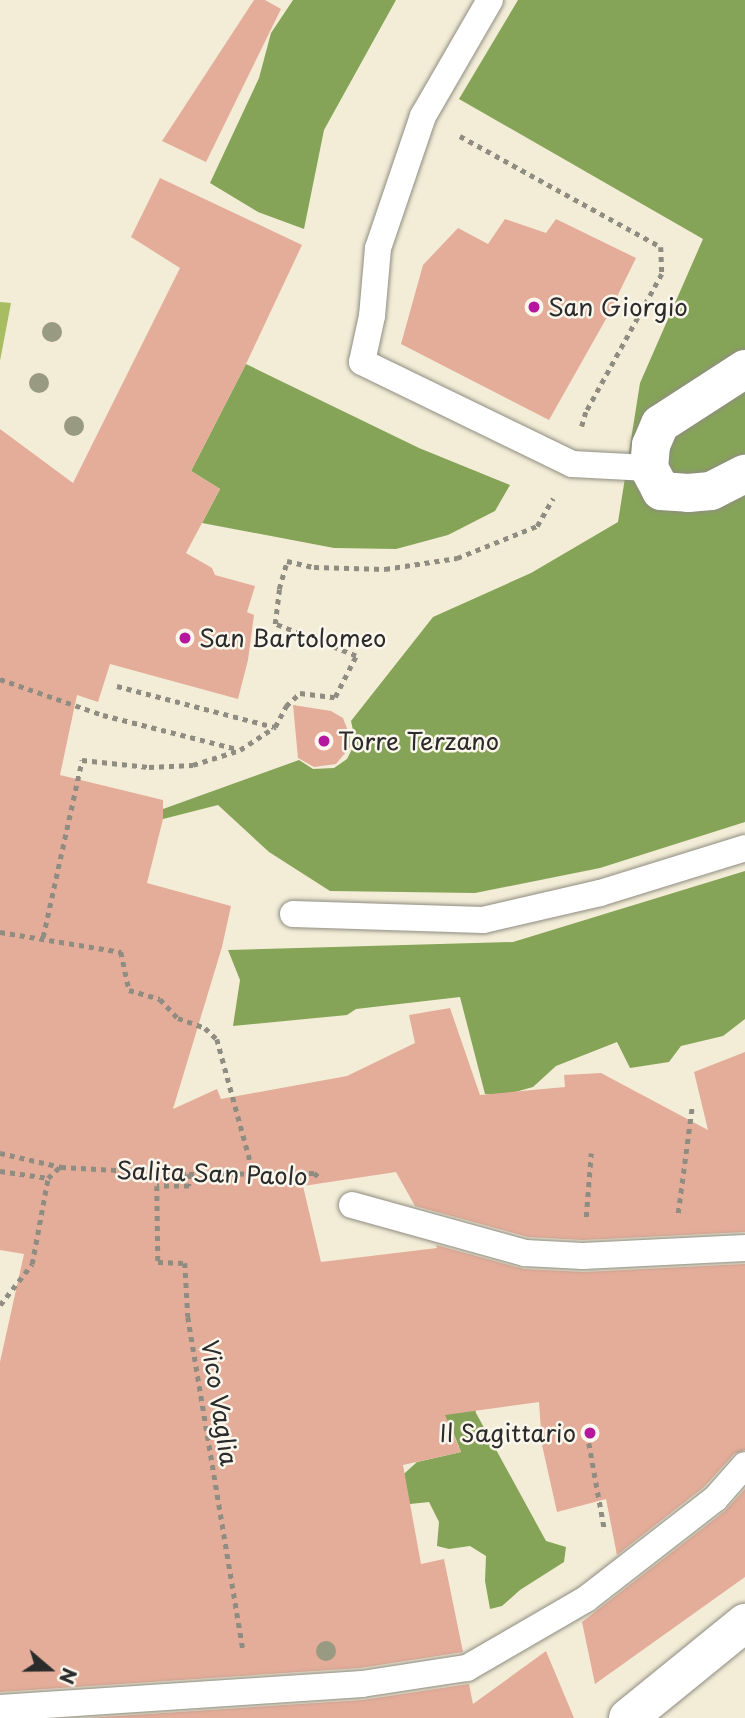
<!DOCTYPE html>
<style>
body{margin:0}
#map{position:relative;width:745px;height:1718px;overflow:hidden;background:#f3edd7;font-family:"Playpen Sans",sans-serif}
div>[style]{position:absolute}
.green>*{inset:0;background:#a8bd62}
.forest>*{inset:0;background:#86a458}
.building>*{inset:0;background:#e4ad99}
.path>*{height:4.5px;margin-top:-2.25px;transform-origin:0;background:repeating-linear-gradient(90deg,#8f8c81 0 5px,transparent 0 10px)}
.roads{filter:drop-shadow(0 0 2px #8f8c81) drop-shadow(0 0 2px #8f8c81)}
.lane>*{height:26px;margin:-13px;padding:0 13px;transform-origin:13px;border-radius:13px;background:#fff}
.street>*{height:38px;margin:-19px;padding:0 19px;transform-origin:19px;border-radius:19px;background:#fff}
.trees>*{width:20px;height:20px;margin:-10px;border-radius:50%;background:#999a82}
.dots>*{width:19px;height:19px;translate:-50% -50%;box-sizing:border-box;border:4px solid #fbf7ec;border-radius:50%}
span{translate:-50% -50%;white-space:nowrap;text-align:center;line-height:1.15;-webkit-text-stroke:5px #fbf7ec;paint-order:stroke}
.poi-label{font-size:24px;color:#2b2b2b}
.left{translate:0 -50%;text-align:left}
.right{translate:-100% -50%;text-align:right}
.street-label{font-size:24px;color:#2b2b2b}
.north{position:absolute;left:14px;top:1634px;width:70px;height:70px;-webkit-text-stroke:5px #fbf7ec;paint-order:stroke;rotate:110deg;font-size:19px;font-weight:700;line-height:28px;text-align:center;color:#2b2b2b}
.north::after{content:'';display:block;margin:auto;width:24px;height:32px;background:#2b2b2b;clip-path:polygon(50% 0,100% 100%,50% 72%,0 100%)}
</style>
<div id="map">
<div class="green">
<div style="clip-path:polygon(0 302px,11px 303px,0 361px,0 430px)"></div>
</div>
<div class="forest">
<div style="clip-path:polygon(293px 0,396px 0,324px 130px,304px 229px,258px 212px,210px 183px,259px 78px,271px 33px)"></div>
<div style="clip-path:polygon(518px 0,745px 0,745px 822px,600px 868px,475px 893px,330px 891px,269px 852px,218px 805px,163px 819px,163px 809px,299px 760px,313px 769px,334px 768px,347px 759px,352px 749px,354px 735px,351px 721px,433px 617px,531px 573px,618px 522px,640px 383px,703px 239px,459px 99px)"></div>
<div style="clip-path:polygon(246px 364px,419px 448px,510px 485px,495px 511px,448px 535px,396px 549px,334px 548px,202px 523px,220px 489px,191px 471px)"></div>
<div style="clip-path:polygon(745px 871px,745px 1019px,723px 1036px,681px 1046px,669px 1062px,630px 1068px,617px 1042px,556px 1066px,533px 1087px,504px 1095px,485px 1094px,460px 997px,356px 1009px,347px 1015px,233px 1026px,240px 980px,228px 950px,513px 942px)"></div>
<div style="clip-path:polygon(470px 1389px,476px 1413px,546px 1541px,566px 1547px,564px 1562px,520px 1590px,502px 1606px,490px 1609px,485px 1581px,486px 1556px,470px 1546px,449px 1549px,437px 1546px,439px 1522px,429px 1502px,410px 1504px,395px 1482px,417px 1462px,461px 1452px,451px 1427px,436px 1416px)"></div>
</div>
<div class="building">
<div style="clip-path:polygon(254px 0,265px 0,281px 9px,206px 162px,162px 141px)"></div>
<div style="clip-path:polygon(160px 178px,302px 245px,246px 364px,191px 471px,220px 489px,186px 553px,212px 568px,215px 575px,255px 586px,247px 612px,254px 615px,248px 660px,238px 699px,110px 664px,98px 702px,77px 695px,60px 775px,163px 800px,163px 819px,147px 883px,231px 906px,222px 947px,173px 1109px,217px 1089px,221px 1099px,347px 1076px,415px 1043px,409px 1015px,450px 1008px,480px 1095px,565px 1087px,564px 1075px,601px 1073px,708px 1130px,694px 1072px,745px 1052px,745px 1232px,583px 1240px,528px 1237px,415px 1206px,396px 1172px,303px 1186px,321px 1262px,437px 1248px,436px 1245px,524px 1269px,584px 1272px,745px 1264px,745px 1450px,734px 1454px,704px 1487px,617px 1555px,606px 1499px,557px 1512px,542px 1445px,539px 1402px,445px 1415px,461px 1452px,403px 1465px,421px 1564px,444px 1559px,463px 1652px,360px 1668px,0 1692px,0 1362px,24px 1254px,0 1250px,0 429px,73px 483px,180px 268px,131px 237px)"></div>
<div style="clip-path:polygon(505px 219px,546px 233px,556px 219px,636px 258px,606px 319px,549px 420px,401px 344px,423px 265px,458px 228px,488px 244px)"></div>
<div style="clip-path:polygon(293px 705px,331px 711px,343px 718px,350px 736px,350px 747px,336px 764px,314px 767px,298px 758px)"></div>
<div style="clip-path:polygon(745px 1489px,745px 1577px,595px 1684px,582px 1622px,725px 1511px)"></div>
<div style="clip-path:polygon(546px 1651px,574px 1718px,87px 1718px,363px 1700px,469px 1684px,473px 1704px)"></div>
</div>
<div class="path">
<div style="left:460px;top:136px;width:230px;rotate:28.9deg"></div>
<div style="left:661px;top:247px;width:27px;rotate:88deg"></div>
<div style="left:662px;top:274px;width:158px;rotate:118.8deg"></div>
<div style="left:586px;top:412px;width:15px;rotate:106deg"></div>
<div style="left:0;top:679px;width:109px;rotate:19.3deg"></div>
<div style="left:103px;top:715px;width:138px;rotate:14.2deg"></div>
<div style="left:117px;top:686px;width:162px;rotate:14.6deg"></div>
<div style="left:0;top:932px;width:123px;rotate:9.4deg"></div>
<div style="left:121px;top:952px;width:39px;rotate:78deg"></div>
<div style="left:129px;top:990px;width:32px;rotate:16deg"></div>
<div style="left:160px;top:999px;width:26px;rotate:47deg"></div>
<div style="left:178px;top:1018px;width:29px;rotate:20deg"></div>
<div style="left:205px;top:1028px;width:16px;rotate:43deg"></div>
<div style="left:217px;top:1039px;width:141px;rotate:74.8deg"></div>
<div style="left:43px;top:937px;width:181px;rotate:-77.6deg"></div>
<div style="left:82px;top:760px;width:67px;rotate:6deg"></div>
<div style="left:149px;top:767px;width:44px;rotate:-2.6deg"></div>
<div style="left:193px;top:765px;width:49px;rotate:-17.7deg"></div>
<div style="left:240px;top:750px;width:42px;rotate:-33.3deg"></div>
<div style="left:275px;top:727px;width:24px;rotate:-62deg"></div>
<div style="left:286px;top:706px;width:19px;rotate:-43deg"></div>
<div style="left:300px;top:693px;width:35px;rotate:7deg"></div>
<div style="left:335px;top:697px;width:46px;rotate:-62.9deg"></div>
<div style="left:356px;top:656px;width:87px;rotate:-158.4deg"></div>
<div style="left:275px;top:624px;width:35px;rotate:-83deg"></div>
<div style="left:279px;top:589px;width:29px;rotate:-74deg"></div>
<div style="left:287px;top:561px;width:28px;rotate:13deg"></div>
<div style="left:314px;top:567px;width:71px;rotate:1.6deg"></div>
<div style="left:385px;top:569px;width:73px;rotate:-8.7deg"></div>
<div style="left:457px;top:558px;width:86px;rotate:-21.8deg"></div>
<div style="left:537px;top:526px;width:32px;rotate:-60deg"></div>
<div style="left:0;top:1153px;width:63px;rotate:12.9deg"></div>
<div style="left:61px;top:1167px;width:128px;rotate:3.1deg"></div>
<div style="left:189px;top:1174px;width:125px;rotate:-0.5deg"></div>
<div style="left:314px;top:1173px;width:10px;rotate:37deg"></div>
<div style="left:0;top:1171px;width:49px;rotate:8.3deg"></div>
<div style="left:48px;top:1178px;width:16px;rotate:-43deg"></div>
<div style="left:189px;top:1174px;width:12px;rotate:90deg"></div>
<div style="left:189px;top:1186px;width:32px;rotate:180deg"></div>
<div style="left:157px;top:1186px;width:76px;rotate:89.2deg"></div>
<div style="left:158px;top:1262px;width:27px;rotate:2deg"></div>
<div style="left:185px;top:1263px;width:54px;rotate:86.8deg"></div>
<div style="left:188px;top:1317px;width:338px;rotate:80.6deg"></div>
<div style="left:678px;top:1213px;width:107px;rotate:-82.5deg"></div>
<div style="left:586px;top:1217px;width:64px;rotate:-85.5deg"></div>
<div style="left:0;top:1305px;width:52px;rotate:-52deg"></div>
<div style="left:32px;top:1264px;width:87px;rotate:-79.5deg"></div>
<div style="left:589px;top:1443px;width:90px;rotate:79.8deg"></div>
</div>
<div class="roads">
<div class="lane">
<div style="left:490px;top:0;width:134px;rotate:120deg"></div>
<div style="left:423px;top:116px;width:139px;rotate:108.8deg"></div>
<div style="left:378px;top:248px;width:68px;rotate:95deg"></div>
<div style="left:372px;top:316px;width:47px;rotate:102.3deg"></div>
<div style="left:362px;top:362px;width:233px;rotate:25.9deg"></div>
<div style="left:572px;top:464px;width:77px;rotate:3deg"></div>
<div style="left:293px;top:914px;width:190px;rotate:1.8deg"></div>
<div style="left:483px;top:920px;width:120px;rotate:-13deg"></div>
<div style="left:600px;top:893px;width:152px;rotate:-17.2deg"></div>
<div style="left:352px;top:1205px;width:180px;rotate:15.5deg"></div>
<div style="left:525px;top:1253px;width:58px;rotate:3deg"></div>
<div style="left:583px;top:1256px;width:162px;rotate:-2.8deg"></div>
<div style="left:0;top:1708px;width:363px;rotate:-3.8deg"></div>
<div style="left:362px;top:1684px;width:106px;rotate:-8.7deg"></div>
<div style="left:467px;top:1668px;width:138px;rotate:-30.1deg"></div>
<div style="left:586px;top:1599px;width:163px;rotate:-37.8deg"></div>
<div style="left:715px;top:1499px;width:45px;rotate:-48.6deg"></div>
</div>
<div class="street">
<div style="left:745px;top:369px;width:101px;rotate:147.1deg"></div>
<div style="left:660px;top:424px;width:23px;rotate:113deg"></div>
<div style="left:651px;top:445px;width:23px;rotate:95deg"></div>
<div style="left:649px;top:468px;width:26px;rotate:62deg"></div>
<div style="left:661px;top:491px;width:27px;rotate:4deg"></div>
<div style="left:688px;top:493px;width:23px;rotate:-5deg"></div>
<div style="left:711px;top:491px;width:38px;rotate:-27deg"></div>
<div style="left:628px;top:1718px;width:151px;rotate:-39.1deg"></div>
</div>
</div>
<div class="trees">
<div style="left:52px;top:332px"></div>
<div style="left:39px;top:383px"></div>
<div style="left:74px;top:426px"></div>
<div style="left:326px;top:1651px"></div>
</div>
<div class="dots">
<div style="left:534px;top:307px;background:#b5179e"></div>
<div style="left:185px;top:638px;background:#b5179e"></div>
<div style="left:324px;top:741px;background:#b5179e"></div>
<div style="left:590px;top:1433px;background:#b5179e"></div>
</div>
<div class="poi-label">
<span class="left" style="left:548px;top:307px">San Giorgio</span>
<span class="left" style="left:199px;top:638px">San Bartolomeo</span>
<span class="left" style="left:338px;top:741px">Torre Terzano</span>
<span class="right" style="left:576px;top:1433px">Il Sagittario</span>
</div>
<div class="street-label">
<span style="left:212px;top:1173px;rotate:2deg">Salita San Paolo</span>
<span style="left:220px;top:1403px;rotate:81deg">Vico Vaglia</span>
</div>
<div class="north">N</div>
</div>
